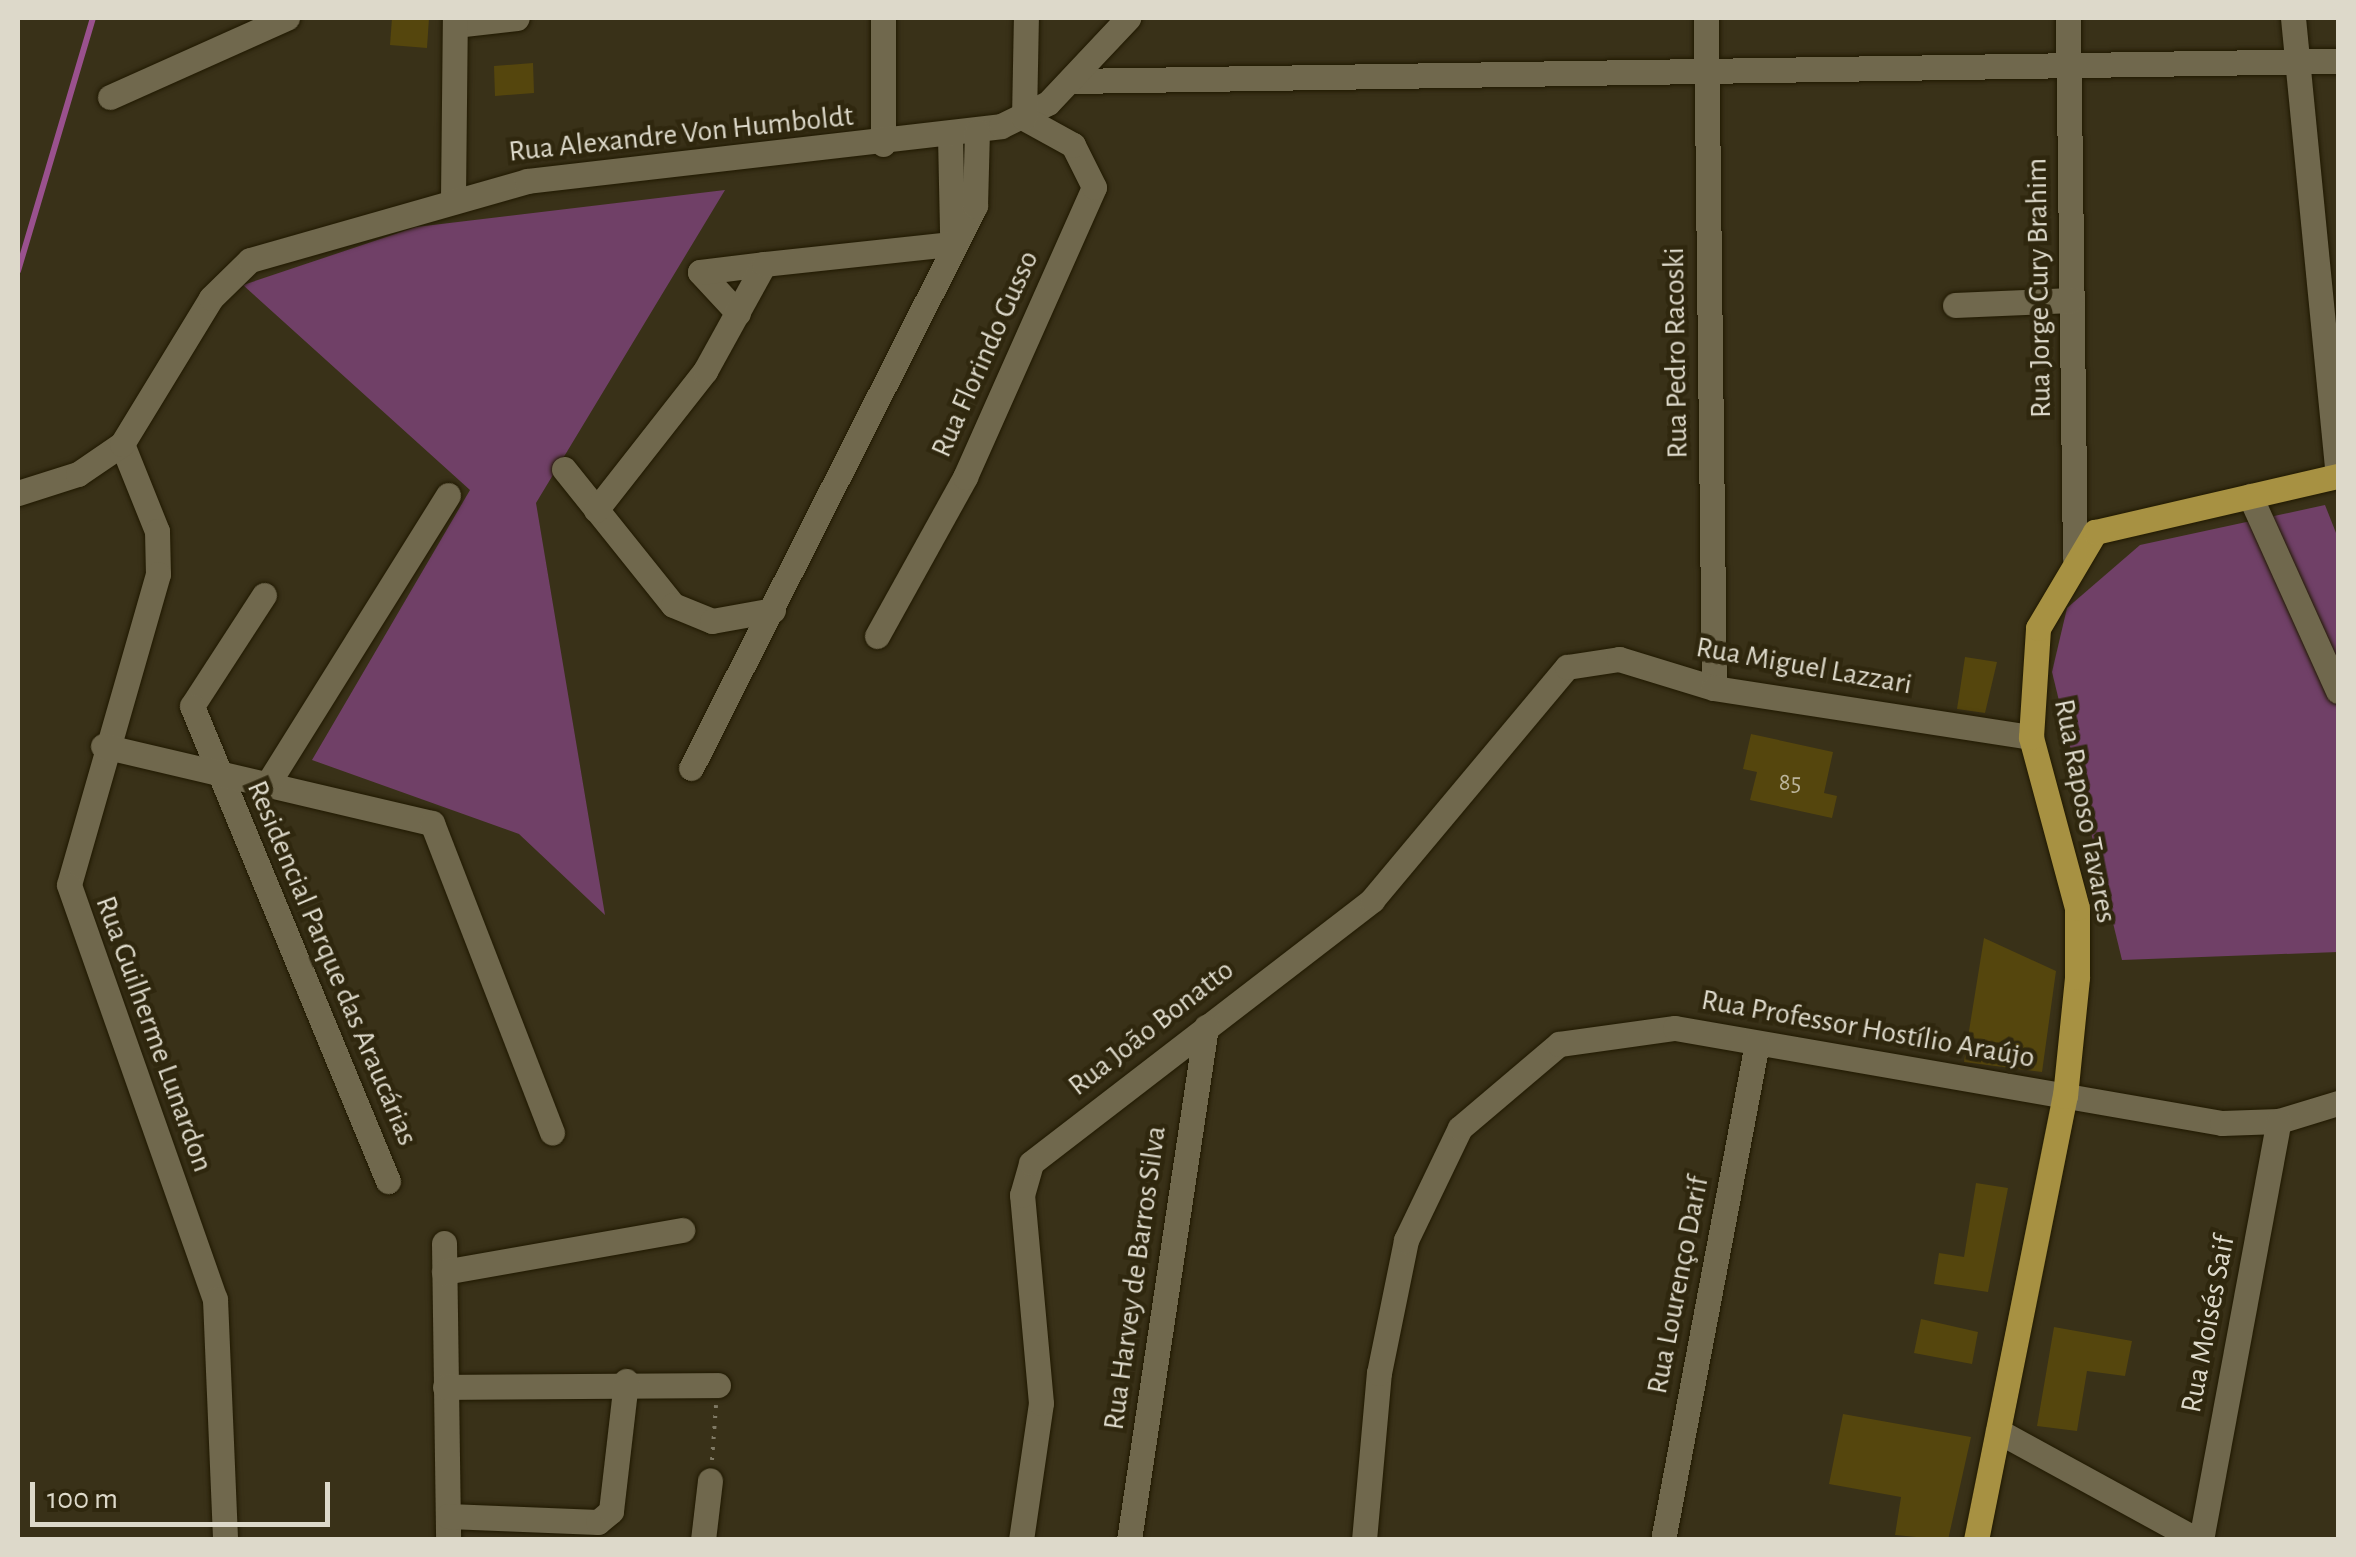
<!DOCTYPE html>
<meta charset="utf-8">
<style>
body{margin:0}
#map{position:relative;width:2356px;height:1557px;overflow:hidden;background:#393118;font-family:"Alegreya Sans",sans-serif}
div>[style]{position:absolute}
.green>*{inset:0;background:#704067}
.stream>*{height:6px;margin:-3px;padding:0 3px;transform-origin:3px;border-radius:3px;background:#9a518e}
.building>*{inset:0;background:#55460d}
.path>*{height:4px;margin-top:-2px;transform-origin:0;background:repeating-linear-gradient(90deg,#7f7964 0 2.5px,transparent 0 10.5px)}
.roads{filter:drop-shadow(0 0 2px #201901) drop-shadow(0 0 2px #201901)}
.minor>*{height:25px;margin:-12.5px;padding:0 12.5px;transform-origin:12.5px;border-radius:12.5px;background:#70684d}
.major>*{height:25px;margin:-12.5px;padding:0 12.5px;transform-origin:12.5px;border-radius:12.5px;background:#a79142}
span{translate:-50% -50%;white-space:nowrap;text-align:center;line-height:1.15;-webkit-text-stroke:9px #2f270e;paint-order:stroke}
.number-label{font-size:25px;color:#bbb49b}
.number-label span{-webkit-text-stroke-width:0}
.street-label{font-size:30px;color:#ddd9ca}
.frame{position:absolute;inset:0;border:20px solid #ddd9ca;pointer-events:none}
.scale{position:absolute;left:30px;top:1482px;width:300px;height:45px;box-sizing:border-box;border:5px solid #ddd9ca;border-top:0;padding-left:12px;font-size:30px;line-height:35px;white-space:nowrap;color:#ddd9ca;-webkit-text-stroke:8px #2f270e;paint-order:stroke}
</style>
<div id="map">
<div class="green">
<div style="clip-path:polygon(725px 190px,536px 503px,605px 915px,519px 834px,312px 760px,470px 490px,243px 285px,416px 227px)"></div>
<div style="clip-path:polygon(2325px 505px,2338px 538px,2338px 952px,2122px 960px,2052px 672px,2067px 608px,2140px 545px)"></div>
</div>
<div class="stream">
<div style="left:18px;top:271px;width:264px;rotate:-73.5deg"></div>
</div>
<div class="building">
<div style="clip-path:polygon(392px 18px,429px 18px,427px 48px,390px 45px)"></div>
<div style="clip-path:polygon(533px 63px,534px 93px,495px 96px,494px 66px)"></div>
<div style="clip-path:polygon(1965px 657px,1997px 662px,1985px 713px,1957px 709px)"></div>
<div style="clip-path:polygon(1751px 734px,1833px 752px,1824px 793px,1837px 796px,1832px 818px,1750px 800px,1757px 772px,1743px 769px)"></div>
<div style="clip-path:polygon(1984px 938px,2056px 971px,2042px 1072px,1964px 1062px)"></div>
<div style="clip-path:polygon(1976px 1183px,2008px 1188px,1988px 1292px,1934px 1284px,1939px 1253px,1964px 1257px)"></div>
<div style="clip-path:polygon(1921px 1319px,1978px 1332px,1972px 1364px,1914px 1353px)"></div>
<div style="clip-path:polygon(2054px 1327px,2132px 1341px,2125px 1376px,2087px 1371px,2077px 1431px,2037px 1426px)"></div>
<div style="clip-path:polygon(1843px 1414px,1971px 1437px,1948px 1540px,1895px 1535px,1901px 1497px,1829px 1484px)"></div>
</div>
<div class="path">
<div style="left:712px;top:1460px;width:55px;rotate:-85.8deg"></div>
</div>
<div class="roads">
<div class="minor">
<div style="left:1706px;top:18px;width:670px;rotate:89.32deg"></div>
<div style="left:2068px;top:18px;width:540px;rotate:89.26deg"></div>
<div style="left:2293px;top:18px;width:459px;rotate:84.4deg"></div>
<div style="left:455px;top:25px;width:62px;rotate:-6.4deg"></div>
<div style="left:1072px;top:81px;width:1266px;rotate:-0.91deg"></div>
<div style="left:110px;top:97px;width:194px;rotate:-24.1deg"></div>
<div style="left:950px;top:135px;width:99px;rotate:88.8deg"></div>
<div style="left:883px;top:144px;width:126px;rotate:-90deg"></div>
<div style="left:453px;top:198px;width:180px;rotate:-89.4deg"></div>
<div style="left:1955px;top:305px;width:116px;rotate:-2.5deg"></div>
<div style="left:738px;top:313px;width:56px;rotate:-132.8deg"></div>
<div style="left:700px;top:272px;width:64px;rotate:-7.1deg"></div>
<div style="left:122px;top:444px;width:94px;rotate:68.1deg"></div>
<div style="left:157px;top:531px;width:43px;rotate:88.7deg"></div>
<div style="left:158px;top:574px;width:323px;rotate:106deg"></div>
<div style="left:69px;top:885px;width:439px;rotate:70.6deg"></div>
<div style="left:215px;top:1299px;width:241px;rotate:87.6deg"></div>
<div style="left:564px;top:469px;width:174px;rotate:51.3deg"></div>
<div style="left:673px;top:605px;width:42px;rotate:22.3deg"></div>
<div style="left:712px;top:621px;width:62px;rotate:-10.2deg"></div>
<div style="left:18px;top:493px;width:63px;rotate:-17.6deg"></div>
<div style="left:78px;top:474px;width:53px;rotate:-34.3deg"></div>
<div style="left:122px;top:444px;width:171px;rotate:-58.6deg"></div>
<div style="left:211px;top:298px;width:54px;rotate:-44.3deg"></div>
<div style="left:250px;top:260px;width:288px;rotate:-15.9deg"></div>
<div style="left:527px;top:181px;width:477px;rotate:-6.6deg"></div>
<div style="left:1001px;top:126px;width:52px;rotate:-26.1deg"></div>
<div style="left:1048px;top:103px;width:117px;rotate:-46.7deg"></div>
<div style="left:2250px;top:496px;width:214px;rotate:65.7deg"></div>
<div style="left:596px;top:510px;width:177px;rotate:-51.9deg"></div>
<div style="left:705px;top:371px;width:122px;rotate:-61.1deg"></div>
<div style="left:764px;top:264px;width:188px;rotate:-6.1deg"></div>
<div style="left:264px;top:595px;width:132px;rotate:123deg"></div>
<div style="left:192px;top:706px;width:514px;rotate:67.58deg"></div>
<div style="left:877px;top:636px;width:182px;rotate:-61deg"></div>
<div style="left:965px;top:477px;width:317px;rotate:-66deg"></div>
<div style="left:1094px;top:187px;width:47px;rotate:-116.6deg"></div>
<div style="left:1073px;top:145px;width:56px;rotate:-151.1deg"></div>
<div style="left:1024px;top:118px;width:100px;rotate:-88.9deg"></div>
<div style="left:103px;top:746px;width:338px;rotate:13.2deg"></div>
<div style="left:432px;top:823px;width:332px;rotate:68.8deg"></div>
<div style="left:691px;top:768px;width:630px;rotate:-63.19deg"></div>
<div style="left:975px;top:206px;width:75px;rotate:-88.5deg"></div>
<div style="left:270px;top:780px;width:336px;rotate:-58deg"></div>
<div style="left:444px;top:1243px;width:297px;rotate:89.2deg"></div>
<div style="left:444px;top:1272px;width:242px;rotate:-10deg"></div>
<div style="left:445px;top:1387px;width:273px;rotate:-0.4deg"></div>
<div style="left:1998px;top:1431px;width:227px;rotate:28.7deg"></div>
<div style="left:448px;top:1516px;width:150px;rotate:2.3deg"></div>
<div style="left:598px;top:1522px;width:17px;rotate:-40deg"></div>
<div style="left:611px;top:1511px;width:131px;rotate:-83.4deg"></div>
<div style="left:703px;top:1540px;width:60px;rotate:-83.3deg"></div>
<div style="left:1021px;top:1540px;width:138px;rotate:-81.7deg"></div>
<div style="left:1041px;top:1403px;width:209px;rotate:-95.2deg"></div>
<div style="left:1022px;top:1195px;width:33px;rotate:-74deg"></div>
<div style="left:1031px;top:1163px;width:431px;rotate:-37.6deg"></div>
<div style="left:1372px;top:900px;width:304px;rotate:-50.1deg"></div>
<div style="left:1567px;top:667px;width:53px;rotate:-8.7deg"></div>
<div style="left:1619px;top:659px;width:99px;rotate:17deg"></div>
<div style="left:1714px;top:688px;width:321px;rotate:8.8deg"></div>
<div style="left:1129px;top:1540px;width:519px;rotate:-81.46deg"></div>
<div style="left:1364px;top:1540px;width:168px;rotate:-84.9deg"></div>
<div style="left:1379px;top:1373px;width:136px;rotate:-78.5deg"></div>
<div style="left:1406px;top:1240px;width:124px;rotate:-64.3deg"></div>
<div style="left:1460px;top:1128px;width:130px;rotate:-40.3deg"></div>
<div style="left:1559px;top:1044px;width:117px;rotate:-7.9deg"></div>
<div style="left:1675px;top:1028px;width:555px;rotate:9.85deg"></div>
<div style="left:2222px;top:1123px;width:57px;rotate:-2deg"></div>
<div style="left:2279px;top:1121px;width:62px;rotate:-17deg"></div>
<div style="left:1663px;top:1540px;width:506px;rotate:-79.29deg"></div>
<div style="left:2201px;top:1540px;width:426px;rotate:-79.5deg"></div>
</div>
<div class="major">
<div style="left:1976px;top:1540px;width:453px;rotate:-78.7deg"></div>
<div style="left:2065px;top:1096px;width:120px;rotate:-84.2deg"></div>
<div style="left:2077px;top:977px;width:69px;rotate:-90deg"></div>
<div style="left:2077px;top:908px;width:177px;rotate:-105.1deg"></div>
<div style="left:2031px;top:737px;width:109px;rotate:-86.3deg"></div>
<div style="left:2038px;top:628px;width:112px;rotate:-59.3deg"></div>
<div style="left:2095px;top:532px;width:249px;rotate:-13deg"></div>
</div>
</div>
<div class="number-label">
<span style="left:1790px;top:783px">85</span>
</div>
<div class="street-label">
<span style="left:681px;top:134px;rotate:-6deg">Rua Alexandre Von Humboldt</span>
<span style="left:2039px;top:288px;rotate:-91deg">Rua Jorge Cury Brahim</span>
<span style="left:1676px;top:353px;rotate:-91deg">Rua Pedro Racoski</span>
<span style="left:985px;top:354px;rotate:-66deg">Rua Florindo Gusso</span>
<span style="left:1804px;top:666px;rotate:10deg">Rua Miguel Lazzari</span>
<span style="left:2085px;top:811px;rotate:79deg">Rua Raposo Tavares</span>
<span style="left:332px;top:963px;rotate:67deg">Residencial Parque das Araucárias</span>
<span style="left:1151px;top:1028px;rotate:-38deg">Rua João Bonatto</span>
<span style="left:1868px;top:1029px;rotate:10deg">Rua Professor Hostílio Araújo</span>
<span style="left:154px;top:1034px;rotate:70deg">Rua Guilherme Lunardon</span>
<span style="left:1135px;top:1278px;rotate:-82deg">Rua Harvey de Barros Silva</span>
<span style="left:1678px;top:1285px;rotate:-79deg">Rua Lourenço Darif</span>
<span style="left:2208px;top:1324px;rotate:-79deg">Rua Moisés Saif</span>
</div>
<div class="frame"></div>
<div class="scale">100 m</div>
</div>
